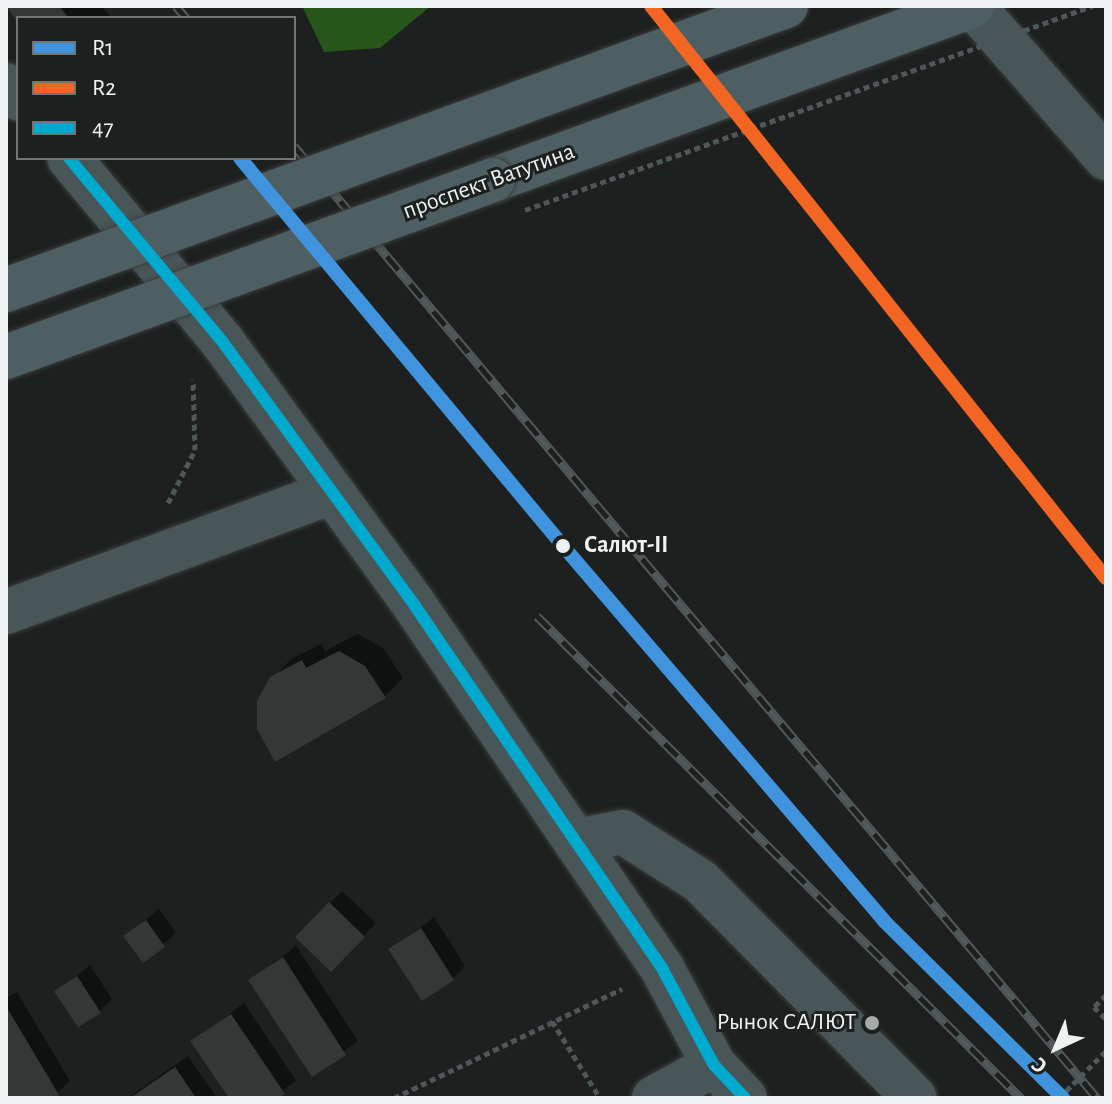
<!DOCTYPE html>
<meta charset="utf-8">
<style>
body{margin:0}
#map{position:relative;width:1112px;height:1104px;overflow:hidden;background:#1d201f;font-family:"Alegreya Sans",sans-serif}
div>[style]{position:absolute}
.forest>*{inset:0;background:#28551a}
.shadow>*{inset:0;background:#0007}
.building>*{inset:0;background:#353736}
.path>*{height:5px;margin-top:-2.5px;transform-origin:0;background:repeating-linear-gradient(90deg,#4d5658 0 6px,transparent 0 10px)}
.roads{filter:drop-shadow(0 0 2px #3b3d3d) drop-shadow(0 0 2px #3b3d3d)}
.minor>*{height:44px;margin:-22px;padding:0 22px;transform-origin:22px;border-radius:22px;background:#485658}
.major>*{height:44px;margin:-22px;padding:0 22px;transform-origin:22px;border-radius:22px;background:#4d5f63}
.rail>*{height:9px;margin-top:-4.5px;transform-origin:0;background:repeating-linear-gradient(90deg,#1c2120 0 18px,#51595a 0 36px);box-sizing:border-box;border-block:2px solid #51595a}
.path-bridge>*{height:5px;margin-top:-2.5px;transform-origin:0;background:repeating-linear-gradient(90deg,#4d5658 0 6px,transparent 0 10px)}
.bridges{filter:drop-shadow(0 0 2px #3b3d3d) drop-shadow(0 0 2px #3b3d3d)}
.major-bridge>*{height:44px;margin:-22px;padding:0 22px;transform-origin:22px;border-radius:22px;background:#4d5f63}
.bus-1>*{height:12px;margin:-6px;padding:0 6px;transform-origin:6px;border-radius:6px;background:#00a9ce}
.rail-1>*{height:14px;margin:-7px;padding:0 7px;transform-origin:7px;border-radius:7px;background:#4094de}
.rail-2>*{height:14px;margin:-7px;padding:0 7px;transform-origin:7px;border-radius:7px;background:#f26522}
.dots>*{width:22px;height:22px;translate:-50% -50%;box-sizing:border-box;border:4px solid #1c2120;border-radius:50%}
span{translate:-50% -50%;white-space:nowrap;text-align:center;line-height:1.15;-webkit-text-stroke:6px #1c2120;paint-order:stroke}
.street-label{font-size:24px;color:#eef2f2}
.stop-label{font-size:24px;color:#eef2f2;font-weight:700}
.left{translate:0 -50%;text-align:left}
.poi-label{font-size:24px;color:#eef2f2}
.right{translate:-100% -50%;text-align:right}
.frame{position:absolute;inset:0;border:8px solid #eef2f2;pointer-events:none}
.legend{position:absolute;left:16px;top:16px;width:280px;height:144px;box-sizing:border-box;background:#1c2120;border:2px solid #707574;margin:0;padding:10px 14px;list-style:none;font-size:24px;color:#eef2f2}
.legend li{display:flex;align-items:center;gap:16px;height:40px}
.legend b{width:40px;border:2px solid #707574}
.north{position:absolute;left:1016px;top:1008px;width:80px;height:80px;-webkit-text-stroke:6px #1c2120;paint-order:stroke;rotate:224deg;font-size:22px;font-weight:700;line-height:32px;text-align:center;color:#eef2f2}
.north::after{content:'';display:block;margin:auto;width:28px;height:36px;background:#eef2f2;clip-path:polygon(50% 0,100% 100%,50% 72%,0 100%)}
</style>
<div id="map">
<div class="forest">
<div style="clip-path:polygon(302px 6px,431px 6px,380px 48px,324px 52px)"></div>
</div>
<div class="shadow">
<div style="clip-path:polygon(6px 6px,101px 6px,112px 18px,18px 20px)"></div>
<div style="clip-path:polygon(358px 634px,383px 648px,403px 678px,385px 696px,276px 759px,272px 679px,291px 659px,321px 644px,325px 651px)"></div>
<div style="clip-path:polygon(342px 891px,376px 923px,331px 969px,298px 937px)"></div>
<div style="clip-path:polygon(159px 909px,176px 933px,144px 960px,126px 936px)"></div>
<div style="clip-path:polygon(434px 917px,465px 966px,453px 979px,391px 950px)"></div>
<div style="clip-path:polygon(296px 946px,358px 1041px,313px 1074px,251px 980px)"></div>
<div style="clip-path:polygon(90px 965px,112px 999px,100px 1011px,57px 991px)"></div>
<div style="clip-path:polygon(17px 992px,70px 1081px,51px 1098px,12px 1098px,6px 1088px,6px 998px)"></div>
<div style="clip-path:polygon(244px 1003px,296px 1080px,275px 1098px,231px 1098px,193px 1042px)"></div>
<div style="clip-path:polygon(188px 1056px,217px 1098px,130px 1098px,135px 1093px)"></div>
</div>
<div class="building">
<div style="clip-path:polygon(6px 6px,59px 6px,69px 18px,18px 18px,18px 23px)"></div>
<div style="clip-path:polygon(339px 651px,365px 666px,386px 698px,275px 762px,257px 729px,257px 701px,270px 677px,302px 660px,306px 668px)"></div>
<div style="clip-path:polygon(329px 902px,365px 937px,331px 972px,295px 937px)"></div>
<div style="clip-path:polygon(146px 920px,165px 947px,143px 963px,123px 936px)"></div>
<div style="clip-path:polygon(421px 928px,454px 980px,422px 1001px,388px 949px)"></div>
<div style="clip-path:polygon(283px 957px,346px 1055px,312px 1077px,248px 980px)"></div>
<div style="clip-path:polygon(77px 976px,101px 1013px,78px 1027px,54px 991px)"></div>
<div style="clip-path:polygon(6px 1006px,59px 1095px,55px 1098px,9px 1098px,6px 1092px)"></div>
<div style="clip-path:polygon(231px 1014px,285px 1094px,279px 1098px,229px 1098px,190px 1041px)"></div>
<div style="clip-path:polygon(175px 1067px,196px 1098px,130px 1098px)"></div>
</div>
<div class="path">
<div style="left:168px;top:503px;width:59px;rotate:-63deg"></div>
<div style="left:195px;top:450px;width:70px;rotate:-91.6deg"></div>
<div style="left:1106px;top:995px;width:17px;rotate:135deg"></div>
<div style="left:1094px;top:1007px;width:17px;rotate:45deg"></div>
<div style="left:552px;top:1021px;width:91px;rotate:58.1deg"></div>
<div style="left:394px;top:1098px;width:253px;rotate:-25.6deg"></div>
<div style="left:1059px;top:1098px;width:66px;rotate:-45deg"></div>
</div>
<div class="roads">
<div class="minor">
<div style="left:973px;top:6px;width:202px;rotate:48.8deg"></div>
<div style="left:6px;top:85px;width:18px;rotate:49deg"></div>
<div style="left:69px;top:158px;width:239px;rotate:50.1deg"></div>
<div style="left:222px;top:341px;width:328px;rotate:53.9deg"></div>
<div style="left:415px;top:606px;width:440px;rotate:55.7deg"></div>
<div style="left:663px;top:970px;width:108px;rotate:61.8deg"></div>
<div style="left:714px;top:1065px;width:45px;rotate:46.8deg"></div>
<div style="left:6px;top:612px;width:345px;rotate:-20.2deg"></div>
<div style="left:575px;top:841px;width:49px;rotate:-10.6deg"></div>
<div style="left:623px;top:832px;width:91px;rotate:32.5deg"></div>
<div style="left:700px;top:881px;width:305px;rotate:45.3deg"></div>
<div style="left:654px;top:1098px;width:68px;rotate:-28.8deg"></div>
</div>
<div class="major">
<div style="left:493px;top:180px;width:510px;rotate:-19.96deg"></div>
</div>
</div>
<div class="rail">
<div style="left:176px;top:6px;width:16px;rotate:50deg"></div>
<div style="left:294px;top:146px;width:1245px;rotate:49.85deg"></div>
<div style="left:537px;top:616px;width:683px;rotate:44.88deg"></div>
</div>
<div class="path-bridge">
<div style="left:525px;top:210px;width:603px;rotate:-19.79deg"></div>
</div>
<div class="bridges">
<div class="major-bridge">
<div style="left:6px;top:290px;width:830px;rotate:-20.01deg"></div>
<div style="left:6px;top:357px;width:518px;rotate:-19.97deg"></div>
</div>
</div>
<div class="bus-1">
<div style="left:69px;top:158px;width:239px;rotate:50.1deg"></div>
<div style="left:222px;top:341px;width:328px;rotate:53.9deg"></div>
<div style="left:415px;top:606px;width:440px;rotate:55.7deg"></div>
<div style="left:663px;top:970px;width:108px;rotate:61.8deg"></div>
<div style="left:714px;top:1065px;width:45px;rotate:46.8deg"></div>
</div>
<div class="rail-1">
<div style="left:240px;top:158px;width:505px;rotate:50.22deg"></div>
<div style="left:563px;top:546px;width:494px;rotate:49.4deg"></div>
<div style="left:884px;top:921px;width:252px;rotate:44.7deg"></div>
</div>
<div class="rail-2">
<div style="left:651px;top:6px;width:731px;rotate:51.5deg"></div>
</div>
<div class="dots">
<div style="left:563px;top:546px;background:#eef2f2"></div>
<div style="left:872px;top:1023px;background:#a5a8a8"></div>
</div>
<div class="street-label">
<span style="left:489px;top:182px;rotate:-20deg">проспект Ватутина</span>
</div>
<div class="stop-label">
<span class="left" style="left:584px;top:546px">Салют-II</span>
</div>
<div class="poi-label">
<span class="right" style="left:856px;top:1023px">Рынок САЛЮТ</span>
</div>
<div class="frame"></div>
<ul class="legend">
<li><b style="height:10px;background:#4094de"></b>R1</li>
<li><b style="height:10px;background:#f26522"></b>R2</li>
<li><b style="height:10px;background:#00a9ce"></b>47</li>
</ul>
<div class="north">С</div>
</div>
